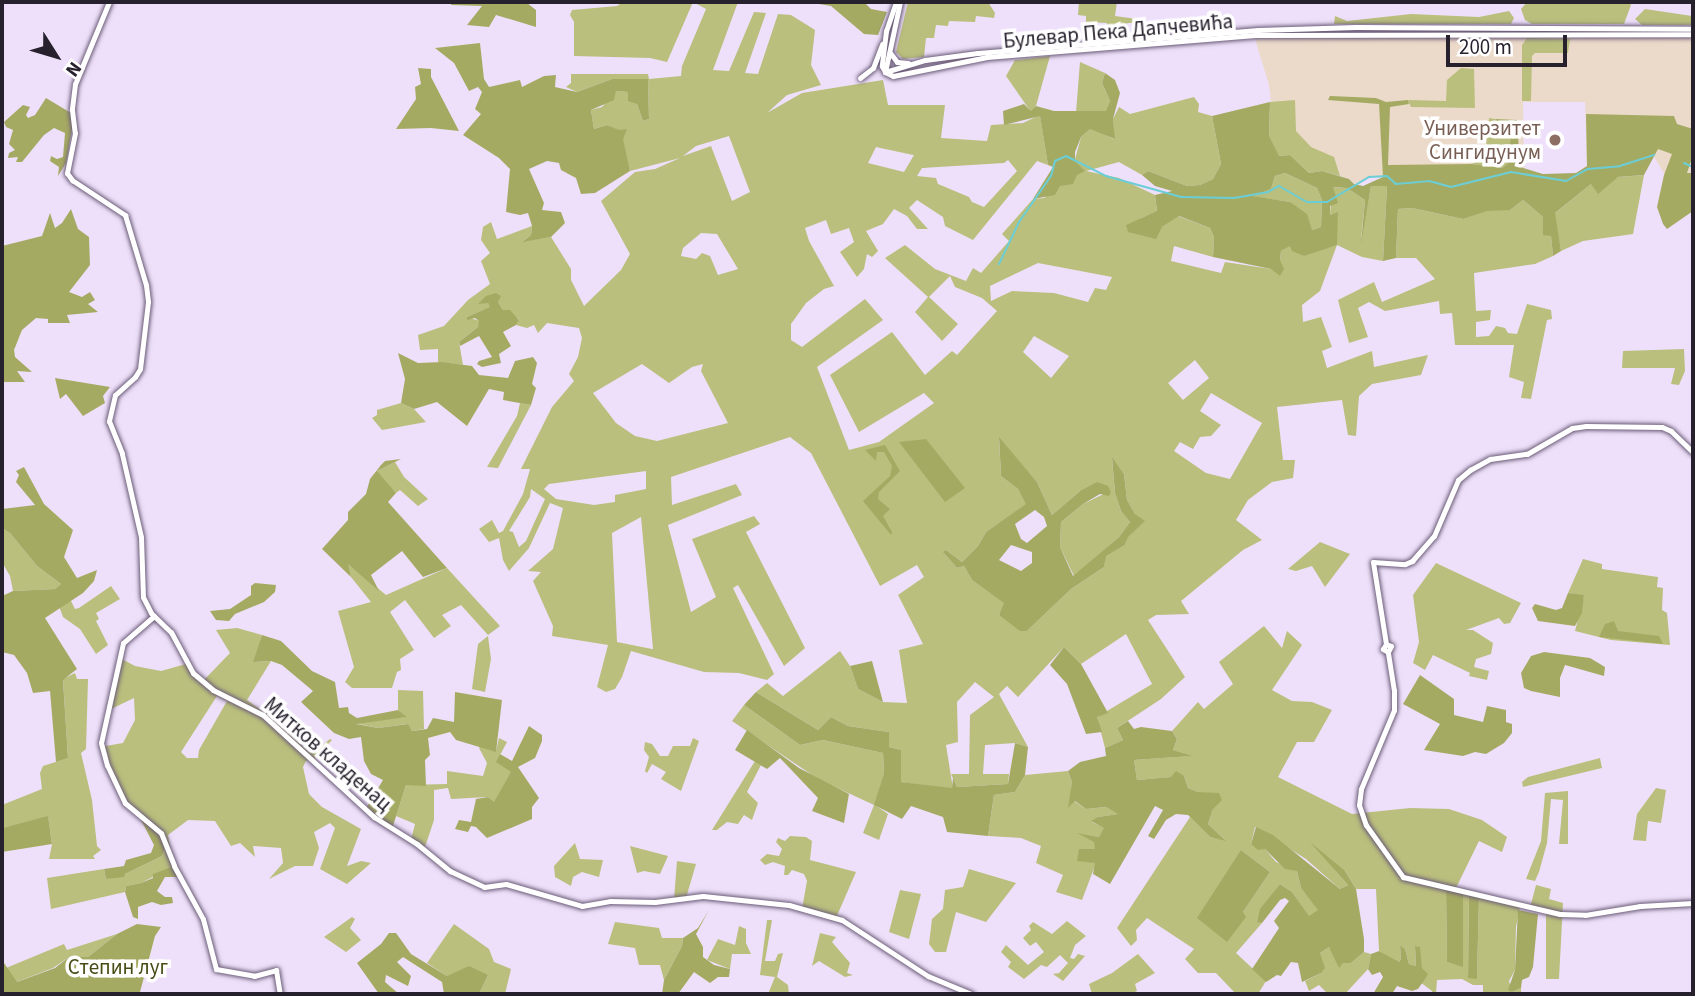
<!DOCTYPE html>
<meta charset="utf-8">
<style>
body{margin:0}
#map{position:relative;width:1695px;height:996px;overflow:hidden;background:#eee0fa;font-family:"Source Sans 3",sans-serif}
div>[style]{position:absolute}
.industrial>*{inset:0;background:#ebd9c9}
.green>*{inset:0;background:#babf7d}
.forest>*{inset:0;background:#a5aa63}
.stream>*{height:2px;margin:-1px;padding:0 1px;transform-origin:1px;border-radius:1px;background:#6bced6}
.roads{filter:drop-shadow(0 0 2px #6b5c78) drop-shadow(0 0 2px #6b5c78)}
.tertiary>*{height:5px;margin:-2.5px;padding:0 2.5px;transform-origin:2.5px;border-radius:2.5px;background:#fff}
.dots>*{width:19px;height:19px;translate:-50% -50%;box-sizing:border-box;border:4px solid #fff;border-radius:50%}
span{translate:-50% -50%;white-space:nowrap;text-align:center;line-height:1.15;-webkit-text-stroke:7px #fff;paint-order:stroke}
.street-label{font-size:21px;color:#27212d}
.education-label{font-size:21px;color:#785e54}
.right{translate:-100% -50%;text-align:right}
.park-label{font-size:21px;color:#484b15}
.frame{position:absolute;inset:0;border:4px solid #27212d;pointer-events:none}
.north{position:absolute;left:21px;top:21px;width:70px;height:70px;-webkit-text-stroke:5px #fff;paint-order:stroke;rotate:127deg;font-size:19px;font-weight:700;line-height:28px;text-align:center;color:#27212d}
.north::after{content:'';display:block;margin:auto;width:24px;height:32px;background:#27212d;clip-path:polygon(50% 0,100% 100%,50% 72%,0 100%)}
.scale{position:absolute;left:1446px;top:35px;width:121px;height:32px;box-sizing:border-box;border:4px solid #27212d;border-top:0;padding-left:9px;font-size:21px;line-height:24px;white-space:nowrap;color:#27212d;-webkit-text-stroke:5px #fff;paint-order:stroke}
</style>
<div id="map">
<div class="industrial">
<div style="clip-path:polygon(1335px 36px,1693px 38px,1693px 185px,1668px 180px,1653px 155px,1620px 166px,1587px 166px,1585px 102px,1523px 102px,1524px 170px,1369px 177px,1354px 184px,1349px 179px,1278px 156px,1269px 85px,1255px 39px)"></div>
</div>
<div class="green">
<div style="clip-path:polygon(623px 2px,693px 2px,667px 62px,650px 58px,574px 56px,574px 22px,570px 15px,572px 10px,617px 6px)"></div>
<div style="clip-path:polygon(evenodd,693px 2px,738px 2px,713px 70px,729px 71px,754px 12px,766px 13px,745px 73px,758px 74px,778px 14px,791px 15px,815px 30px,811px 65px,821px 85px,787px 95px,767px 113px,802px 93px,883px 80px,888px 105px,945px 105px,941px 138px,987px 141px,991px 125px,1023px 123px,1040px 115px,1048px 165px,1037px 161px,973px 240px,945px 226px,943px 217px,917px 200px,909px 208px,928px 229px,917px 229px,907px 216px,894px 209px,883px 224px,866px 231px,878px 251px,872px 257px,867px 254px,864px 269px,857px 277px,840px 252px,854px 242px,849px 228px,831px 234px,826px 220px,805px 228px,809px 241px,834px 286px,824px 289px,806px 303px,791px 324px,791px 340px,802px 347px,865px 299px,883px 320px,817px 367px,849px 450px,879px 442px,934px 403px,924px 393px,859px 432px,830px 375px,892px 332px,925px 375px,952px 351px,957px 355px,997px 311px,982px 298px,955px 287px,950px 276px,929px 297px,958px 324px,942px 341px,915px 312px,928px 297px,885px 258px,905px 245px,935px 269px,966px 281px,973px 268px,981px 273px,1009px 241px,1002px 234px,1033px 199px,1044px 198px,1070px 178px,1081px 137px,1091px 128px,1114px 139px,1113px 119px,1119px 107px,1130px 114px,1194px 97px,1199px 104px,1198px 112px,1212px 116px,1221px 164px,1213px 179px,1200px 185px,1187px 186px,1148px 171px,1142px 175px,1119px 162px,1086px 171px,1119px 178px,1155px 195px,1157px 212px,1141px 218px,1162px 227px,1178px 216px,1210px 228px,1214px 237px,1213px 257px,1174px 246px,1171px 261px,1221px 273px,1225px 262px,1271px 269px,1280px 260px,1281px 251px,1291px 245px,1304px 256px,1337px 213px,1330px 215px,1332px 187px,1347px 188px,1365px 200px,1361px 241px,1371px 186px,1387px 186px,1383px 261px,1362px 257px,1337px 245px,1320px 291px,1302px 305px,1303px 322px,1321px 317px,1332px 347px,1322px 351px,1327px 368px,1372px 351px,1374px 367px,1428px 355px,1421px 375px,1372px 384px,1359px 396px,1356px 436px,1348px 435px,1342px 400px,1277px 407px,1283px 460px,1295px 460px,1293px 478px,1272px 482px,1248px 500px,1236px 520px,1262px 540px,1243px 550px,1181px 601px,1189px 614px,1156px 615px,1148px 620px,1185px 677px,1161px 699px,1117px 728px,1123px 740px,1105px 748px,1097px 717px,1152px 684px,1126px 634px,1081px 664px,1064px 647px,1018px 697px,1007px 686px,999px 694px,1028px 747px,1015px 743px,985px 745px,983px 774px,1009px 774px,1008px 784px,957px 787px,951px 774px,969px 774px,970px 715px,994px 697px,975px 682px,957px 702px,958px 742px,946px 745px,953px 789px,900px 782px,901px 750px,889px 747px,889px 732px,848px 726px,831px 717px,818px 730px,756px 692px,767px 683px,783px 696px,840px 651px,850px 666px,858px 689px,883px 702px,907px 703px,899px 650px,923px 644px,898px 595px,924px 577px,917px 565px,880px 586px,811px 453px,790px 437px,671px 477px,672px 505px,736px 484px,742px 495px,668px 525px,691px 612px,716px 597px,692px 539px,754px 516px,760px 524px,746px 532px,805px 648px,784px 666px,738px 585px,733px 588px,774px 674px,767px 680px,739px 673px,704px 672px,631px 651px,622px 677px,615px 689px,606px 692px,597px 687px,608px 645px,552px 636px,553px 626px,533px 581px,541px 572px,528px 571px,553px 549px,563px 508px,550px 503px,529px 548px,509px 571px,503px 560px,499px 538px,489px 542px,479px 529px,492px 520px,499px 533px,503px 531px,523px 494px,530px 469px,521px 469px,552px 407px,574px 381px,569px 374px,578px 357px,582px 338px,579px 328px,547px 323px,538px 333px,534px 325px,527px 328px,516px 325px,519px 319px,503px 310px,498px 302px,488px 303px,491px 307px,467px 317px,480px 321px,478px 327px,459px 342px,463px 365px,438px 362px,438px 349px,420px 350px,418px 335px,444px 326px,468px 300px,490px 284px,481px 261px,490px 253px,481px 240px,483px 227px,491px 222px,497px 239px,532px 226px,531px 235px,523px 241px,551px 237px,571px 269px,571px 280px,584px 306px,621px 270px,630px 254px,601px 201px,635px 172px,655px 169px,680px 158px,630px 171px,619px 131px,607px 125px,594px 129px,591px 110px,602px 107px,616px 91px,629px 92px,637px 104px,643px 121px,649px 119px,648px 79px,612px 79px,577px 92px,566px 87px,571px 83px,571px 74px,648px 74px,649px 79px,681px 76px,682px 66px,706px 9px,693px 2px,729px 136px,750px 192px,732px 201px,711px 146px,683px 156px,696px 146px,729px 136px,693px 2px,876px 147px,913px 155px,914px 155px,904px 172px,868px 163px,876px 147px,693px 2px,1008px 160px,1017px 171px,984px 207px,972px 202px,969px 197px,938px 184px,936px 178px,917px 176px,922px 168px,1004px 163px,1008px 160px,693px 2px,701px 233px,717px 234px,738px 269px,718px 275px,710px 256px,702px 253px,696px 259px,681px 256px,683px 248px,701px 233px,693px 2px,1038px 263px,1112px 277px,1106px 290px,1095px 288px,1088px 302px,1054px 293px,1012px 291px,991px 301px,990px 286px,1038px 263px,693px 2px,1034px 336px,1069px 356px,1051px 378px,1023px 352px,1034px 336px,693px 2px,1195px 360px,1209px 378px,1183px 400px,1168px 383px,1195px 360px,693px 2px,642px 364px,669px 383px,692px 367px,703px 364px,701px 371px,728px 423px,657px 441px,635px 436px,616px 423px,593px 393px,642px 364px,693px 2px,1211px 393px,1262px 423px,1230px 479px,1206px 473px,1174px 451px,1180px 442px,1193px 449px,1200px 437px,1211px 436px,1221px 425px,1200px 411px,1211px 393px,693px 2px,999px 439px,1037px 482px,1052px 515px,1080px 491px,1110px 491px,1083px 504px,1061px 522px,1060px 547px,1074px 576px,1119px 537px,1130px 522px,1121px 511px,1115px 493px,1112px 458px,1124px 474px,1127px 500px,1135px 514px,1125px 545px,1105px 556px,1104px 567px,1071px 589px,1027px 631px,999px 615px,1005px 603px,972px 580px,964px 566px,957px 568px,944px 553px,946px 550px,962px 562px,978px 546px,986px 532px,1027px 504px,1018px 489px,1001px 476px,999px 439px,693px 2px,646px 471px,646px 489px,615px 495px,615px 502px,594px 505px,556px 499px,544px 489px,549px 484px,646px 471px,693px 2px,531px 489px,545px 499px,526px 541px,519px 547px,513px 532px,509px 531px,530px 497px,531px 489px,693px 2px,641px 517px,653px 649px,652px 649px,617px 642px,612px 533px,641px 517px)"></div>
<div style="clip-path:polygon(908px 2px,988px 2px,995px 13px,994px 18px,976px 16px,975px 22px,949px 21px,948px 26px,936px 25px,934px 38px,926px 38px,924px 57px,903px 59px,896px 52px)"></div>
<div style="clip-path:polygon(1079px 2px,1117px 2px,1115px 16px,1137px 19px,1137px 22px,1107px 26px,1107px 23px,1086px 22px,1086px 16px,1078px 15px)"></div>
<div style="clip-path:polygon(1527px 2px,1629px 2px,1631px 5px,1624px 24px,1532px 24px,1525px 20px,1521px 9px)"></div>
<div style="clip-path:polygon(1645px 9px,1692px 16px,1693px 25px,1642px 25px,1635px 19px)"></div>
<div style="clip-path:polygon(1509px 11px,1514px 18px,1511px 24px,1334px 24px,1335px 16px,1347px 21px,1411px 14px,1479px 17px)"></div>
<div style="clip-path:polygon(1527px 38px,1570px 39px,1568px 53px,1535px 53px,1532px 56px,1531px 101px,1522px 101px,1522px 45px)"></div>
<div style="clip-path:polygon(1050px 56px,1036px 106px,1031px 112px,1006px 76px,1015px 60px)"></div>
<div style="clip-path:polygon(1080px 62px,1105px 73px,1102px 83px,1110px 101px,1107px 111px,1076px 112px)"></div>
<div style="clip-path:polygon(1461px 68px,1474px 69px,1475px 108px,1411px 107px,1408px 100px,1446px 101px,1447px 80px)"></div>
<div style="clip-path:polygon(1295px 100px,1296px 131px,1311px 147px,1334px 157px,1340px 176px,1322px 171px,1309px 173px,1290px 155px,1278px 156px,1269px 137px,1270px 102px)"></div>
<div style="clip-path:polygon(1489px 118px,1495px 119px,1503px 127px,1514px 124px,1509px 146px,1496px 151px,1513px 151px,1512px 160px,1502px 168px,1472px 164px,1485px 158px)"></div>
<div style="clip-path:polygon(1285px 173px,1317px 188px,1322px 200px,1321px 227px,1312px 230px,1290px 202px,1251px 196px,1271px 189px,1275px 176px)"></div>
<div style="clip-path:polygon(1644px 175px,1633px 234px,1583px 241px,1561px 251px,1554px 214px,1591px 184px,1619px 177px)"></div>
<div style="clip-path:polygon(1523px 200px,1543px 217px,1551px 236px,1553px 256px,1535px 264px,1474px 273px,1476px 311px,1491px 310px,1490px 320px,1476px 322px,1476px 337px,1489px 336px,1496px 326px,1505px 328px,1508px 333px,1517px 334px,1527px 304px,1551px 310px,1552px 319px,1547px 320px,1531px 399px,1521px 398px,1524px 382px,1509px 377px,1514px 345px,1455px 345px,1452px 313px,1440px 314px,1439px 301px,1385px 311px,1369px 302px,1358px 308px,1368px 337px,1349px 343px,1338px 300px,1374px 282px,1382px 302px,1435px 279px,1416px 258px,1396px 258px,1398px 209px,1412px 208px,1463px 219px,1487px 210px,1510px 210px)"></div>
<div style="clip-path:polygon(1684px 349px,1685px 371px,1679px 385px,1671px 384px,1675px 368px,1622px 368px,1623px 351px)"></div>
<div style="clip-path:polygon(401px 403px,414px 409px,426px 422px,382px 430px,372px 418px,377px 415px,377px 410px)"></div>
<div style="clip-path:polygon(520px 403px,531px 405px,498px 468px,487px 467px,517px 416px)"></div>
<div style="clip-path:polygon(395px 462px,404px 477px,428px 499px,418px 506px,400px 490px,396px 493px,378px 475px,377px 471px)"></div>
<div style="clip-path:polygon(2px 528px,10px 533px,37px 566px,61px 584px,55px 589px,13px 591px,10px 576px,2px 562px)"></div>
<div style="clip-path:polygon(1320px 542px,1350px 554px,1325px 587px,1312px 566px,1296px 571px,1288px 569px)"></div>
<div style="clip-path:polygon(1583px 559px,1602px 564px,1602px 569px,1658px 577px,1657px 587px,1663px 588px,1662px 610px,1667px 613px,1670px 645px,1611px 640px,1575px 631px,1584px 596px,1568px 593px)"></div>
<div style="clip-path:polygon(347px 563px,386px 595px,447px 568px,500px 626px,488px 635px,461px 605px,442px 615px,451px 626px,434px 638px,405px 600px,390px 612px,414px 650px,400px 659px,401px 670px,397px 672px,392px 688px,352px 688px,345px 682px,354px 667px,338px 611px,371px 602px,351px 577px)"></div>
<div style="clip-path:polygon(1436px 563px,1521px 603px,1510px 623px,1504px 624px,1499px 618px,1466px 630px,1473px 630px,1493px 643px,1491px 654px,1476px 659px,1474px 667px,1489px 671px,1487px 680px,1469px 676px,1470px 673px,1433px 655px,1425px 670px,1413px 663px,1419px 642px,1413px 595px)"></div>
<div style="clip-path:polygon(111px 586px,120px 599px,96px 613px,99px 619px,96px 621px,108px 645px,96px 654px,80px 629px,63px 617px,59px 606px,70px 599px,75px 609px,79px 608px)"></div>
<div style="clip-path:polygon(evenodd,1264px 626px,1282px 648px,1287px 631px,1302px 645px,1272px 690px,1292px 701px,1312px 702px,1332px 710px,1314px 742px,1297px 742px,1278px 777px,1352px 814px,1410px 808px,1449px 809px,1482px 820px,1507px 837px,1502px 852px,1479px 841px,1456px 888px,1446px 889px,1447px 962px,1463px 966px,1463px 893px,1469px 894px,1468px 978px,1477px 978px,1479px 896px,1520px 906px,1516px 927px,1515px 970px,1509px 981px,1512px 992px,1521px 988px,1521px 994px,1483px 994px,1483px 985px,1473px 985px,1462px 979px,1437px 980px,1436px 994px,1432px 994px,1432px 991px,1420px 982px,1422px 968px,1415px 947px,1416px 966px,1409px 964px,1405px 949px,1400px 947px,1401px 959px,1398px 963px,1379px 951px,1376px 889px,1356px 889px,1345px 871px,1334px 869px,1348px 885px,1340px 889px,1306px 859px,1255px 827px,1251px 844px,1265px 849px,1276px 862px,1297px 871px,1301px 888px,1319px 910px,1309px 917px,1292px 892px,1280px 884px,1272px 895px,1257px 921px,1262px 923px,1236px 953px,1266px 981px,1258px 994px,1236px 994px,1216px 973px,1198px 973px,1185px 959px,1194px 949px,1147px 918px,1136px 930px,1137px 940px,1131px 946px,1117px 928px,1190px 817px,1210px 837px,1225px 840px,1208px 824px,1213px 809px,1198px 792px,1188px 788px,1184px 776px,1137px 780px,1134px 760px,1190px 756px,1173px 750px,1177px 739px,1172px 731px,1198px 702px,1204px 709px,1233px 684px,1219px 662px,1264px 626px,1241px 850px,1270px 872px,1243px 912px,1241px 850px)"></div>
<div style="clip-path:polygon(evenodd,237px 628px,262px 635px,254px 662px,271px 661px,247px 700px,278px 722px,285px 717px,289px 718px,284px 728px,309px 752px,313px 753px,330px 739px,332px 740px,314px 759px,306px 761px,303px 767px,309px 794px,322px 807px,361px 829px,347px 866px,361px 861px,371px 863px,347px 884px,320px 869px,335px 828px,330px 823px,314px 832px,319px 848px,313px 866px,295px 866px,269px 879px,283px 863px,281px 848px,253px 846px,255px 857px,240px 843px,231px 846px,215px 821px,188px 820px,168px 835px,174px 866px,141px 883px,126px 886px,125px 892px,51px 909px,47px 878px,104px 869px,106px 879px,125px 874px,162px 856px,166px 845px,161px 833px,125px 803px,100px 747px,123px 743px,135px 720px,134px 698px,109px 710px,120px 658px,135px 666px,161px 671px,186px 664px,202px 682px,230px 653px,216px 630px,237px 628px,217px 696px,227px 701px,199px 750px,198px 758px,187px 758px,181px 752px,217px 696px)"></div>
<div style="clip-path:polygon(488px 636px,491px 659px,485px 692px,472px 689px,478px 644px)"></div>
<div style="clip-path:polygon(75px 673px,77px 679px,88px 679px,86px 749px,81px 753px,92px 800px,97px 846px,101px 850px,93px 856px,95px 859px,49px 859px,52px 844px,48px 817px,2px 828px,2px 805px,42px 789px,40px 773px,43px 766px,68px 758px,63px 679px)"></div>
<div style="clip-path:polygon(398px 690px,423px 691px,424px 729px,412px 731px,407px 724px,378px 728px,353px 723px,406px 717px,398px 710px)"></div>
<div style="clip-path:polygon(744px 705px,800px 745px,823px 740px,883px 753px,884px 773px,875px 805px,888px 814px,879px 840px,863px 833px,874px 805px,818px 779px,732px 721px)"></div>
<div style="clip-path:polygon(499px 738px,507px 742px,500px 755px,503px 765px,512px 772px,494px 803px,488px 797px,451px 799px,448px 788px,434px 790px,434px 820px,426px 844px,423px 849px,411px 840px,415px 824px,396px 816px,406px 785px,447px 784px,447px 771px,483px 776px,487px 763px,479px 748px,481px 746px,496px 751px)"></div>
<div style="clip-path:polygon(693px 738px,699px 741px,681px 791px,661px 779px,666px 772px,652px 764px,647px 773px,645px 771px,649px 757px,644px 750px,645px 742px,652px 744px,660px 756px,668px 756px,673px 746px,690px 746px)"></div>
<div style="clip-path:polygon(1600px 758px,1602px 768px,1523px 787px,1522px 782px,1528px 777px)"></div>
<div style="clip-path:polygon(755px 761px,761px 765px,747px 792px,758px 803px,752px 820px,744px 815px,738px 824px,727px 822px,717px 830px,712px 830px)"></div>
<div style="clip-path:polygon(1068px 771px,1072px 782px,1070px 806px,1074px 801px,1086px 809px,1106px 807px,1119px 814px,1098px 817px,1092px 822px,1105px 828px,1099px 837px,1080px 834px,1095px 842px,1096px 863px,1082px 900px,1056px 892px,1063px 875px,1036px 863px,1041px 846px,1021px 838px,988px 836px,994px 795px,1015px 792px,1025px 775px)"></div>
<div style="clip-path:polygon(1656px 788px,1666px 790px,1661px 823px,1648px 821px,1646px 841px,1633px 840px,1637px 814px)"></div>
<div style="clip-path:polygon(1568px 791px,1568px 844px,1559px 844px,1563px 800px,1551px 799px,1547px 843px,1539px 872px,1535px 881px,1526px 879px,1541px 841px,1545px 793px)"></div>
<div style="clip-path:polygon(790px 836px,806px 837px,812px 841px,810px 860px,856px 872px,836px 918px,802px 909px,807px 881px,804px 874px,792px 870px,788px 875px,784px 875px,785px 866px,773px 862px,765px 865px,760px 860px,767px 854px,779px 856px,782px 849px,776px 842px,778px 838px,785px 841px)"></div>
<div style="clip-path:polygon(575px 843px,580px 859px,603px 860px,599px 877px,582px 872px,573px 877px,571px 886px,555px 877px,554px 866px)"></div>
<div style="clip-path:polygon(630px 846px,668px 856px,660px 874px,644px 871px,637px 873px)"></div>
<div style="clip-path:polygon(677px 861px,696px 864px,686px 898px,674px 899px)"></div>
<div style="clip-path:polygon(969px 869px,1016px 883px,986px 922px,956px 912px,946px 952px,935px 952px,929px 944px,932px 919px,943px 909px,945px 890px,963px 887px)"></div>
<div style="clip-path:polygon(1536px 885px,1551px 889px,1549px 899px,1563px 903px,1559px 979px,1546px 979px,1546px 912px,1530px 908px)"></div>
<div style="clip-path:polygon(900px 890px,921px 894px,909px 939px,889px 932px)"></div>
<div style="clip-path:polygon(352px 917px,355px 919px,350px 928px,361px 940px,346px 952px,324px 937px)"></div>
<div style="clip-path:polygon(767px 920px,772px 920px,765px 961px,775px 961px,778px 954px,783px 953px,777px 977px,788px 985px,789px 994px,768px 994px,775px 977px,760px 975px)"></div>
<div style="clip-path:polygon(1067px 921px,1086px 936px,1075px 945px,1070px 958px,1074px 959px,1078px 954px,1085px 956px,1063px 981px,1053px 974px,1059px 973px,1068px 963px,1060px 955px,1047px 967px,1041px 965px,1024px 979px,1008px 967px,1011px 962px,1001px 952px,1006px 945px,1028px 965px,1044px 952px,1036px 942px,1030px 946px,1023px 938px,1031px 930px,1029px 926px,1033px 922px,1052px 934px)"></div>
<div style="clip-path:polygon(615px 922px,659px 928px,662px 938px,683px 938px,682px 946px,664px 980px,660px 965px,639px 965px,635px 948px,608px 944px)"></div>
<div style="clip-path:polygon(454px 924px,489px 949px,494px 962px,511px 969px,505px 994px,479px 994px,488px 975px,447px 976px,427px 963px)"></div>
<div style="clip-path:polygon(739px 926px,746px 929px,746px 943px,751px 954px,732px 954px,730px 969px,707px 960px,718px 939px,735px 945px)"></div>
<div style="clip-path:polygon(820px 933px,836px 937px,832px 942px,850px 963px,847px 973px,853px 975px,845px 977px,819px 961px,812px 966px)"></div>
<div style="clip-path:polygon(117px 934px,88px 957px,69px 957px,53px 968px,14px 983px,6px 968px,64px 944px,67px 950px)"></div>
<div style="clip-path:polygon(1329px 947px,1343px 963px,1351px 963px,1364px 952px,1371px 954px,1368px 969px,1345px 994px,1328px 994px,1319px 985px,1309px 991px,1305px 981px,1321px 973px,1320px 953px)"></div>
<div style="clip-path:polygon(1138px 954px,1155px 973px,1135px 984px,1137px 991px,1130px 994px,1092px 994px,1089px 984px,1112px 973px)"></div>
</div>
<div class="forest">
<div style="clip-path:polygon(452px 2px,530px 2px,527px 3px,536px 10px,536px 27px,496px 15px,489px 27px,467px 25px,482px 6px,451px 5px)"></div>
<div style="clip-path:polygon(807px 2px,864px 2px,871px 9px,887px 12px,878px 35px,864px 34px,831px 6px)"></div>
<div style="clip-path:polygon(480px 43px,484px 79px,489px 87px,520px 80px,522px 87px,544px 76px,556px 75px,555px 87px,577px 92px,612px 79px,648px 79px,649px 119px,643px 121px,637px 104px,628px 101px,628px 92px,616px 91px,614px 100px,591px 110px,594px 129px,607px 125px,619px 130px,627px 129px,623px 139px,630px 171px,595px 193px,581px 194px,576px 178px,561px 170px,559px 163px,547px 161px,529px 169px,544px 203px,542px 210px,561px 212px,565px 223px,551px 237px,522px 242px,531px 235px,532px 226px,528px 213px,520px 215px,506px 212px,510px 169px,499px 158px,463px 135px,481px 114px,475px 109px,482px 92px,478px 87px,469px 91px,454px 63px,435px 48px)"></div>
<div style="clip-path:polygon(418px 68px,431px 69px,431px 77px,459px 131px,431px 128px,396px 129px,416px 99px,415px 87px,421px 84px)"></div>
<div style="clip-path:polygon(1105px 73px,1115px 80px,1120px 93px,1113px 119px,1115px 139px,1090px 129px,1081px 137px,1075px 152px,1075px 161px,1085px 171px,1077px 175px,1073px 184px,1060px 186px,1055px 195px,1033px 199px,1053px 167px,1048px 165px,1040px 116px,1004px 125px,1003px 111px,1024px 104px,1031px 111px,1036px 106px,1054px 111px,1106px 111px,1110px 101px,1102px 83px)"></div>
<div style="clip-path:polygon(evenodd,1330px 96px,1376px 98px,1386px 102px,1408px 100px,1409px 104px,1390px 107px,1388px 165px,1472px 164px,1502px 168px,1512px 160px,1513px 151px,1496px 151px,1509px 146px,1514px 125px,1503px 127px,1495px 119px,1517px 120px,1520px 167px,1543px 174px,1576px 173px,1587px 166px,1586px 114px,1674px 116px,1677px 124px,1693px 129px,1693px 155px,1687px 173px,1693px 173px,1693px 211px,1667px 229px,1663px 224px,1657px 207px,1664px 175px,1672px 154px,1658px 149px,1644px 175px,1618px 177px,1598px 194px,1591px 184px,1555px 213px,1561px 251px,1553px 256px,1551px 236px,1543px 235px,1543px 217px,1523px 200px,1510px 210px,1487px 211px,1463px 219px,1412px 208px,1398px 209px,1396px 258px,1383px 261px,1387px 186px,1371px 186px,1361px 245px,1365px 200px,1347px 188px,1333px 187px,1338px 203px,1330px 206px,1330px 215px,1338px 212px,1337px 245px,1304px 256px,1292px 251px,1290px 246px,1281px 251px,1280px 260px,1284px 269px,1280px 276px,1271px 269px,1213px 257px,1214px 237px,1210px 228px,1179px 216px,1162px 227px,1156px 239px,1128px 232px,1126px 225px,1157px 211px,1155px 195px,1172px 191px,1155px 186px,1142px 175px,1148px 171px,1187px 186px,1200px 185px,1213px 179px,1221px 164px,1212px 116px,1270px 102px,1269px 136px,1279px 156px,1290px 155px,1309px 173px,1322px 171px,1349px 179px,1354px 184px,1363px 186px,1383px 177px,1379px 104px,1328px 100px,1330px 96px,1285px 173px,1317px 188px,1322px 200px,1321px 227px,1312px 230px,1307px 214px,1290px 202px,1253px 196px,1271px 189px,1275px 176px,1285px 173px)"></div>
<div style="clip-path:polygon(46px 98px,71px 113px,73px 124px,66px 163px,58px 176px,59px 167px,50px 161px,51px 156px,57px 159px,63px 157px,65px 133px,54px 128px,44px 135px,22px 162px,16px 162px,18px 157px,8px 158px,9px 153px,15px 150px,9px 144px,13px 130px,6px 127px,4px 122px,23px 105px,30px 107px,26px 115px,28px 118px,35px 115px)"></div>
<div style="clip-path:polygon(71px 209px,78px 229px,89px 237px,90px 265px,69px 292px,82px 297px,90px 292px,95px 300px,88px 304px,98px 312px,67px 315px,70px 323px,48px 323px,48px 319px,36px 318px,22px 330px,14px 350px,15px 357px,32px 372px,17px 371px,25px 382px,2px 382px,2px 246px,42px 236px,50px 213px,55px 228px,62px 223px)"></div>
<div style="clip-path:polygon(496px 293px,501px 296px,498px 302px,503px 310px,510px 310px,519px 320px,516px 325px,503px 332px,511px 346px,499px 354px,501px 363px,482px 367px,477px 364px,479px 361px,492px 357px,479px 336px,460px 346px,459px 342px,478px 327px,479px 321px,475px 318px,467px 320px,467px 317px,490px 307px,488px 303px,478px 304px,486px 296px)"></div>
<div style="clip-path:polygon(398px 353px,418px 363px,442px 362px,472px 366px,479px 375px,508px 378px,515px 361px,533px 357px,537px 363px,532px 384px,536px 388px,531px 405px,503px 400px,504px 392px,489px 389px,467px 426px,437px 402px,414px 409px,401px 403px,405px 379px)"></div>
<div style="clip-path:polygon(55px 378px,110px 387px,103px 396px,105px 403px,83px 416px,66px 394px,60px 399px)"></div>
<div style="clip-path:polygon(evenodd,999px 437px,1037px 482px,1052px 515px,1080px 491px,1097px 482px,1108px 486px,1111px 492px,1109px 496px,1100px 494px,1083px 504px,1061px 522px,1060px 547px,1073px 576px,1119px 537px,1130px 522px,1121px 511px,1115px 493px,1112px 457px,1124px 474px,1127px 500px,1135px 514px,1145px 521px,1128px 537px,1125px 545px,1106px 556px,1104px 567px,1071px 589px,1027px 631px,1020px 631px,999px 615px,1004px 603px,972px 580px,964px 566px,957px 568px,943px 552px,946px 550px,962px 562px,978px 546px,986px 532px,1026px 504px,1018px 489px,1001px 476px,999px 437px,1035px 510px,1044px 517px,1047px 526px,1027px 543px,1021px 539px,1015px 524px,1035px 510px,999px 437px,1011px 545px,1032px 552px,1032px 563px,1021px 571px,999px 560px,1011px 545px)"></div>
<div style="clip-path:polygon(926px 439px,965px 488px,945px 502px,899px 442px)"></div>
<div style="clip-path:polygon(885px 445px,900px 471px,879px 492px,878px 499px,890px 509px,883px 516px,892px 532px,891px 535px,863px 501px,890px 476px,892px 466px,884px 452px,877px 452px,876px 461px,865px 450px)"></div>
<div style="clip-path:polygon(401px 459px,377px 471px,396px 493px,388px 502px,447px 568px,423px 577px,402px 551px,371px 575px,379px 591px,348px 564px,351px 577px,322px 549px,348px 520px,348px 512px,366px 494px,370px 479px,381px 465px,385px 461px)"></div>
<div style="clip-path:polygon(24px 467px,44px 504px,73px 530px,64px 557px,77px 578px,97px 570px,94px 581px,83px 593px,45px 618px,77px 669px,63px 680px,68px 758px,56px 762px,50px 691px,33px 693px,27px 673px,14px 655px,2px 652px,2px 596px,13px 591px,55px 589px,61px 584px,37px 566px,10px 533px,2px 528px,2px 509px,35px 505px,16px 482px,19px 475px,16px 471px)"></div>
<div style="clip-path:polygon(255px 583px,276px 585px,275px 592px,264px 602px,235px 614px,229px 621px,216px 620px,210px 611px,230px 609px,251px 595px,251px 586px)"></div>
<div style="clip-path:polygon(1568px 593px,1584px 595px,1582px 613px,1575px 626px,1538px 621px,1532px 608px,1535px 604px,1556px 610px,1562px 608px)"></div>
<div style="clip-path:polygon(1614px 621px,1618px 631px,1659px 636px,1663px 644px,1599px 637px,1605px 624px)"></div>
<div style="clip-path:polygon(262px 635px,281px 641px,312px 671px,335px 682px,339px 708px,348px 707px,349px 713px,357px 718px,398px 710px,407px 717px,356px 724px,378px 728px,408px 724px,412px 731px,427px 729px,433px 718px,454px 722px,455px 692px,502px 700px,496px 752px,456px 740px,450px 732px,428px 738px,430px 755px,425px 760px,426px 786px,406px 785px,392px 829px,365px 810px,383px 780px,371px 774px,364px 761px,361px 737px,349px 739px,334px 733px,301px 702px,313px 691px,282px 665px,271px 661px,253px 662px)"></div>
<div style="clip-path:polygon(1064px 647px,1081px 664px,1108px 713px,1097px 717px,1102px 732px,1086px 734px,1067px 684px,1050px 665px)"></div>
<div style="clip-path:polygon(1544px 652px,1590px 658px,1605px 667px,1604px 676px,1565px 665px,1560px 678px,1560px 697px,1531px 691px,1524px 688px,1521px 673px,1531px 656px)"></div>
<div style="clip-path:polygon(872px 661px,883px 702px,858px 689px,850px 666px)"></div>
<div style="clip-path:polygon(1420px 675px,1454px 699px,1454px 715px,1483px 722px,1487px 706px,1506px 710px,1506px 722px,1512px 724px,1512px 733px,1504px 743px,1486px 754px,1475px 752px,1463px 756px,1424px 750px,1440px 724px,1403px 704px)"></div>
<div style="clip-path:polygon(756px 692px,818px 730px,831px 717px,848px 726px,889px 732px,889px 747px,901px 750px,901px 782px,952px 788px,953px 778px,957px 787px,1008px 784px,1015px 743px,1028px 747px,1025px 775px,1015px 792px,994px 795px,988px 836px,947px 832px,943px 817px,911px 806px,902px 819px,874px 805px,884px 773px,883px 753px,823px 740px,800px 745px,744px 705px)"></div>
<div style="clip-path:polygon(1128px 721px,1134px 729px,1141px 727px,1172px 731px,1177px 739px,1173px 750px,1192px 756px,1134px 760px,1137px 780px,1171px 777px,1176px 771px,1184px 776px,1188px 788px,1198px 792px,1219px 793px,1222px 800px,1213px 809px,1208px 824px,1226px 841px,1210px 837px,1188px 815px,1176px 814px,1166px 820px,1154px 839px,1148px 836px,1163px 810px,1155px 806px,1110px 884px,1093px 874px,1095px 863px,1077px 861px,1079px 849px,1095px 849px,1094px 842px,1077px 833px,1099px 837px,1104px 828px,1091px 821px,1098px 817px,1118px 814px,1106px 807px,1086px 809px,1075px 801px,1068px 808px,1072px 782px,1068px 771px,1080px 762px,1106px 756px,1105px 748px,1123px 740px,1117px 728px)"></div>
<div style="clip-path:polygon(529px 726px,542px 735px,542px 741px,535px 758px,518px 767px,539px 798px,532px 807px,532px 819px,487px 838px,476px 827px,471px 826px,468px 832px,455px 829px,459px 820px,471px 822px,476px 799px,488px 797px,494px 802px,511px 772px,496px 762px,500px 754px,512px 761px)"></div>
<div style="clip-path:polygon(747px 730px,799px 768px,849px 794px,844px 823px,812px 811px,818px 798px,780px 758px,767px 769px,735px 750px)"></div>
<div style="clip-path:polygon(48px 816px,52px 844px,2px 852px,2px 828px)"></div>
<div style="clip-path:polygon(141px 820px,154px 825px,166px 845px,162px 856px,125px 874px,124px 877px,106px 879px,104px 869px,124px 866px,126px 860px,151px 853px,154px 845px)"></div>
<div style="clip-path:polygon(1256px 827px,1273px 835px,1340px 889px,1348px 885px,1310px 842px,1345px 871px,1356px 889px,1364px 939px,1364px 952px,1351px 963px,1343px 963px,1339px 968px,1329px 947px,1320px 953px,1325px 968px,1321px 973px,1302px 982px,1298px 963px,1291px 962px,1281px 976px,1277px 975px,1266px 982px,1252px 969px,1279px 928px,1274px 921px,1289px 901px,1285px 898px,1280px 900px,1262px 923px,1257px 922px,1260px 909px,1280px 884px,1292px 892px,1309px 916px,1318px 910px,1301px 888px,1297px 871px,1285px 869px,1265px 849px,1258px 850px,1251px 844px)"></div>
<div style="clip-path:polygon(1241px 850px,1270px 872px,1243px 912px,1246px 917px,1227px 942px,1197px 918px)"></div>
<div style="clip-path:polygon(174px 866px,180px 877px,165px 877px,157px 891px,165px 897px,172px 897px,173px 903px,161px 905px,152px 902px,138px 907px,138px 919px,133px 917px,125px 892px,126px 886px,141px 883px,153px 878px,153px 874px)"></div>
<div style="clip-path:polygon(1446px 889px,1463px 893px,1463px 967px,1447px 962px)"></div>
<div style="clip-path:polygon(1469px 894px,1479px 896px,1477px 979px,1468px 978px)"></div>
<div style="clip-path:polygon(709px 910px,696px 934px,703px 947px,703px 957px,714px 965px,730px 969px,729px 977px,718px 977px,710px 983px,694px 972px,678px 994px,662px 994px,664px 980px,682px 946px,683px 938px,698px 928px)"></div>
<div style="clip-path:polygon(1518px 910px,1538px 914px,1533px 967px,1529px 977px,1522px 980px,1521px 988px,1512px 992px,1508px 990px,1515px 970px)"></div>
<div style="clip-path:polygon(137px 924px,161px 927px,155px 936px,140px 992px,147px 994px,2px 994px,2px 960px,17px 982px,55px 968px,69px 957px,88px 957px,117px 934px)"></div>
<div style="clip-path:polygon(389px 933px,396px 933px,411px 954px,447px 976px,469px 966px,488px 975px,479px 994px,444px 994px,442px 982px,403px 957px,397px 962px,411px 976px,408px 986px,386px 975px,385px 982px,399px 994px,379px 994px,357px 963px,381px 944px)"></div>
<div style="clip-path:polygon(1400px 946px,1405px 949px,1409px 964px,1416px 966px,1415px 946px,1420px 947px,1422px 968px,1428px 974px,1425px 979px,1418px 989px,1412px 991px,1397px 986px,1392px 994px,1373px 994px,1383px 977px,1380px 972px,1372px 975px,1368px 969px,1371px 954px,1379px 951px,1399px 962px,1401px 959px)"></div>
</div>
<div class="stream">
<div style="left:1684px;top:163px;width:10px;rotate:24deg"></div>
<div style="left:999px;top:264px;width:47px;rotate:-64.5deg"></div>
<div style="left:1019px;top:222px;width:56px;rotate:-55.2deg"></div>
<div style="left:1051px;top:176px;width:16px;rotate:-75deg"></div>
<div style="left:1055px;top:161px;width:12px;rotate:-24deg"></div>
<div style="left:1066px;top:156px;width:45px;rotate:26.6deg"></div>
<div style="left:1106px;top:176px;width:78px;rotate:15.6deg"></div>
<div style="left:1181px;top:197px;width:53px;rotate:1.1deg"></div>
<div style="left:1234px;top:198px;width:35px;rotate:-10deg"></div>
<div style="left:1268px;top:192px;width:13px;rotate:-29deg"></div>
<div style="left:1279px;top:186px;width:32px;rotate:30deg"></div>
<div style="left:1307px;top:202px;width:20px"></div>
<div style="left:1327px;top:202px;width:49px;rotate:-30.8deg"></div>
<div style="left:1369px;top:177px;width:18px;rotate:-3deg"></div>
<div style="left:1387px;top:176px;width:12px;rotate:42deg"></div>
<div style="left:1396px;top:184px;width:33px;rotate:-5deg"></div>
<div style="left:1429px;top:181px;width:23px;rotate:15deg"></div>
<div style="left:1451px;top:187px;width:62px;rotate:-14deg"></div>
<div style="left:1511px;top:172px;width:56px;rotate:9.3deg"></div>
<div style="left:1566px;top:181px;width:25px;rotate:-29deg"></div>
<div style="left:1588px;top:169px;width:32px;rotate:-5deg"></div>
<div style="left:1620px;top:166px;width:36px;rotate:-18deg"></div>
</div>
<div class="roads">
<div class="tertiary">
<div style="left:109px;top:2px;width:89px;rotate:112.5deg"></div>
<div style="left:75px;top:84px;width:26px;rotate:97deg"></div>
<div style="left:72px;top:110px;width:23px;rotate:83deg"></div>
<div style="left:75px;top:133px;width:41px;rotate:101.3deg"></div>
<div style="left:67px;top:173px;width:9px;rotate:54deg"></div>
<div style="left:72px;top:180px;width:64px;rotate:33.4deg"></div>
<div style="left:125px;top:215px;width:73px;rotate:73.3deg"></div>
<div style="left:146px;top:285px;width:17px;rotate:83deg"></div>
<div style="left:148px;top:302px;width:67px;rotate:96.8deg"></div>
<div style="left:140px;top:369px;width:9px;rotate:122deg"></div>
<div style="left:135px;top:377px;width:27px;rotate:138deg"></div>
<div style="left:115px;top:395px;width:27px;rotate:103deg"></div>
<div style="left:109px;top:421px;width:35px;rotate:68deg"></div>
<div style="left:122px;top:454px;width:85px;rotate:77.1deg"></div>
<div style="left:141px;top:537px;width:60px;rotate:88.1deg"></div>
<div style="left:143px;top:597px;width:18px;rotate:63deg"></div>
<div style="left:151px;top:613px;width:28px;rotate:44deg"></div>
<div style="left:171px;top:632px;width:47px;rotate:61.8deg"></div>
<div style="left:193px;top:673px;width:26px;rotate:40deg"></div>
<div style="left:213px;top:690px;width:56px;rotate:26.6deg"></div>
<div style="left:263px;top:715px;width:151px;rotate:42.6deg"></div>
<div style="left:374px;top:817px;width:51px;rotate:32.1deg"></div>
<div style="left:417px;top:844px;width:43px;rotate:39.3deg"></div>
<div style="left:450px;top:871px;width:38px;rotate:25deg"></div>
<div style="left:484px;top:887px;width:22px;rotate:-8deg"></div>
<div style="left:506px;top:884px;width:79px;rotate:16.1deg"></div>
<div style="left:582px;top:906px;width:28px;rotate:-10deg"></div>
<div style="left:610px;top:901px;width:45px;rotate:1.3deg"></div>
<div style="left:655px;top:902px;width:48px;rotate:-7.1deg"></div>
<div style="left:703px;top:896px;width:86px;rotate:6deg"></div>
<div style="left:789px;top:905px;width:55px;rotate:15.8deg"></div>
<div style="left:842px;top:920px;width:103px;rotate:33.1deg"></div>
<div style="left:928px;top:976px;width:47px;rotate:22.7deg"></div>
<div style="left:896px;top:2px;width:31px;rotate:109deg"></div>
<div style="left:886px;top:31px;width:35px;rotate:97deg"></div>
<div style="left:882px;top:66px;width:7px;rotate:63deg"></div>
<div style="left:885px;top:72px;width:9px;rotate:27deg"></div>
<div style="left:893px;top:76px;width:96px;rotate:-11.4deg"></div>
<div style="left:987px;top:57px;width:269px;rotate:-4.7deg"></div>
<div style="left:1255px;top:35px;width:438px;rotate:-0.1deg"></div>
<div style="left:891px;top:54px;width:10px;rotate:53deg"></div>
<div style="left:897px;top:62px;width:11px;rotate:5deg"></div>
<div style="left:885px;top:72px;width:42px;rotate:-16.7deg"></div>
<div style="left:925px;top:60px;width:53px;rotate:-7.5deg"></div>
<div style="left:978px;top:53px;width:281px;rotate:-4.7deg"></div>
<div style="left:1258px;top:30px;width:98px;rotate:-1.8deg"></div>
<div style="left:1356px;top:27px;width:337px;rotate:0.3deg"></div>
<div style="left:885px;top:72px;width:72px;rotate:-77.9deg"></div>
<div style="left:860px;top:78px;width:16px;rotate:-38deg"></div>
<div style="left:873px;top:68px;width:26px;rotate:-69deg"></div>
<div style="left:154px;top:616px;width:41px;rotate:138.9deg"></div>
<div style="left:123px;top:643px;width:102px;rotate:102.4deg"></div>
<div style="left:101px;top:743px;width:23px;rotate:75deg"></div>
<div style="left:107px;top:765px;width:42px;rotate:64.7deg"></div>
<div style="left:125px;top:803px;width:47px;rotate:39.8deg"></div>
<div style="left:161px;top:833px;width:35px;rotate:68deg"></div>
<div style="left:174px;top:866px;width:60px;rotate:61.3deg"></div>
<div style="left:203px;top:919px;width:52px;rotate:75.4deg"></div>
<div style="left:216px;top:969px;width:39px;rotate:10deg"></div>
<div style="left:254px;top:976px;width:23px;rotate:-15deg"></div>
<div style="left:276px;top:970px;width:24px;rotate:81deg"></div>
<div style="left:1386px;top:644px;width:5px;rotate:22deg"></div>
<div style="left:1391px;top:646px;width:7px;rotate:117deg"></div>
<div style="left:1388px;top:652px;width:6px;rotate:-149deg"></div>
<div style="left:1383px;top:649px;width:6px;rotate:-59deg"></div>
<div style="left:1386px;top:644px;width:83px;rotate:-99deg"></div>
<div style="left:1373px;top:562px;width:32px;rotate:4deg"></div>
<div style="left:1405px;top:564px;width:8px;rotate:-23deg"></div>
<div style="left:1412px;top:561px;width:33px;rotate:-49deg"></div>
<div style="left:1434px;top:536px;width:61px;rotate:-66.8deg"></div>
<div style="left:1458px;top:480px;width:16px;rotate:-40deg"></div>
<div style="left:1470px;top:470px;width:23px;rotate:-29deg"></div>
<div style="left:1490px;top:459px;width:37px;rotate:-8deg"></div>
<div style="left:1527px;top:454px;width:52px;rotate:-30deg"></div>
<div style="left:1572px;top:428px;width:14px;rotate:-8deg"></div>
<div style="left:1586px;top:426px;width:76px;rotate:0.8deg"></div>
<div style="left:1662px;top:427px;width:10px;rotate:24deg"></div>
<div style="left:1671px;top:431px;width:30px;rotate:44deg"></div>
<div style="left:1388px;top:653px;width:37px;rotate:81deg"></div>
<div style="left:1394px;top:690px;width:20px;rotate:90deg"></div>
<div style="left:1394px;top:710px;width:86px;rotate:112.7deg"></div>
<div style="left:1361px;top:789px;width:16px;rotate:97deg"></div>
<div style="left:1359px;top:805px;width:21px;rotate:71deg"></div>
<div style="left:1366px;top:825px;width:64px;rotate:54.6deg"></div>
<div style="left:1403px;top:877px;width:161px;rotate:13.3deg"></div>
<div style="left:1560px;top:914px;width:25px;rotate:2deg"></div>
<div style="left:1585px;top:915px;width:56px;rotate:-9.3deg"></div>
<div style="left:1640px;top:906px;width:53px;rotate:-3.2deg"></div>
</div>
</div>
<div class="dots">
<div style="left:1555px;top:140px;background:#8d6e63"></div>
</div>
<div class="street-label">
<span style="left:1118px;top:31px;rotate:-5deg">Булевар Пека Дапчевића</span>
<span style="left:328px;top:754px;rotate:41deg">Митков кладенац</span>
</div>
<div class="education-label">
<span class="right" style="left:1541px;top:140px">Универзитет<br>Сингидунум</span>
</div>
<div class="park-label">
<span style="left:118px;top:967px">Степин луг</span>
</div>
<div class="frame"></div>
<div class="north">N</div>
<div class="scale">200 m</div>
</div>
